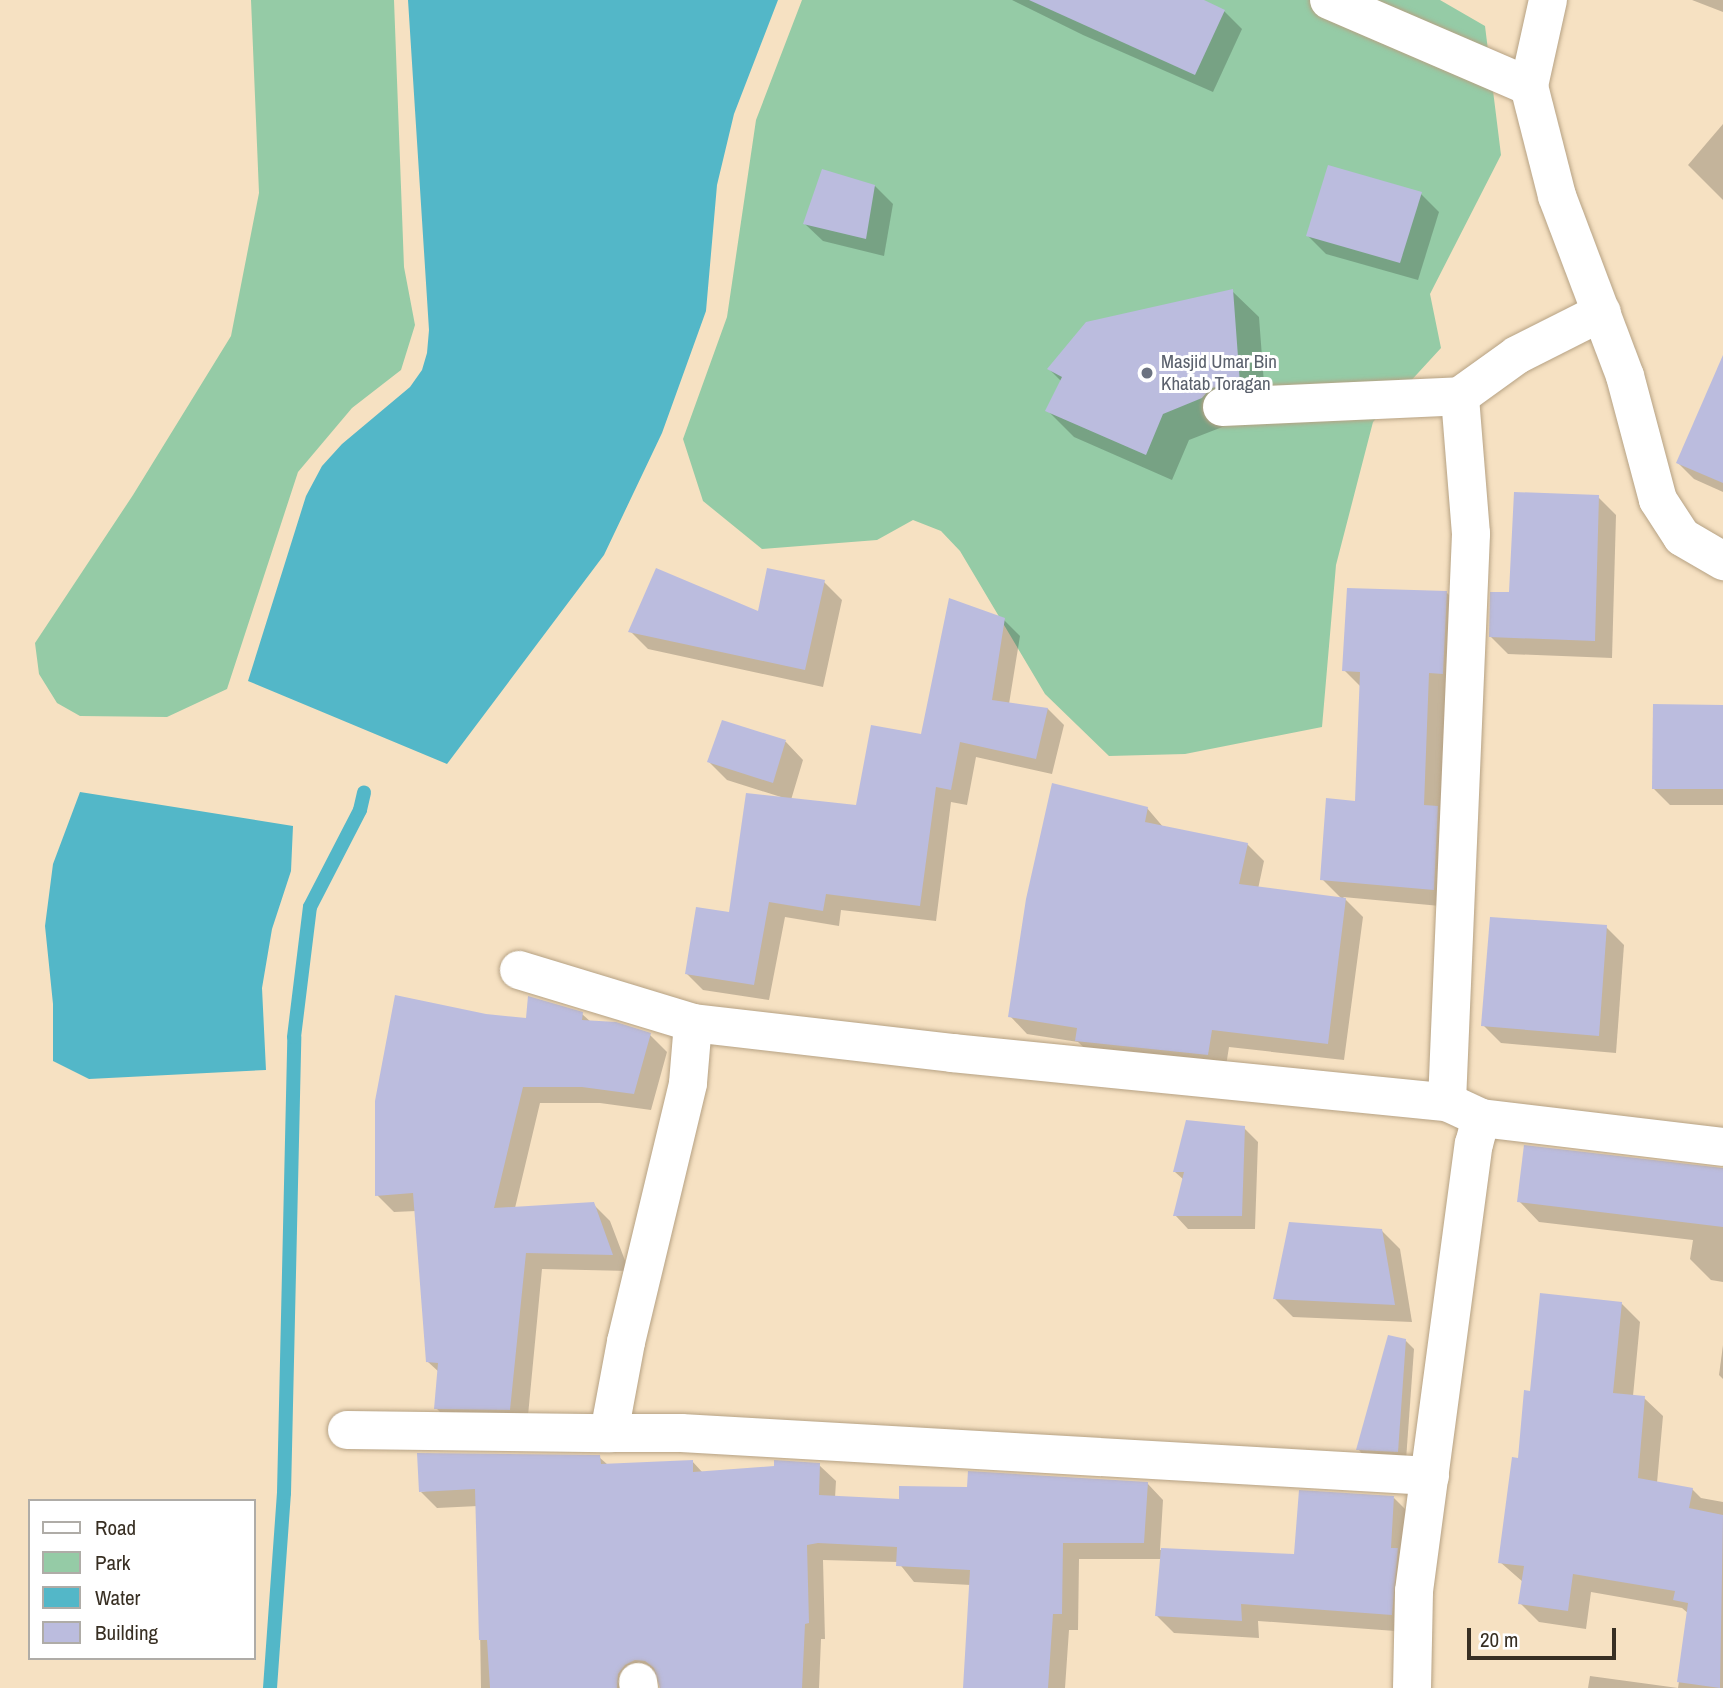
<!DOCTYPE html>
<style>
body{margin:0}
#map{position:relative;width:1723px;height:1688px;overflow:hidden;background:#f6e1c2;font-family:"Archivo Narrow",sans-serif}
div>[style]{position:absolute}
.green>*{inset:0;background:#95cba6}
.water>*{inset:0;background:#53b7c8}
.shadow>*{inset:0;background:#0003}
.stream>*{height:14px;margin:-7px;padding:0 7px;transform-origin:7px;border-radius:7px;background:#53b7c8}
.building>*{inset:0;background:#bbbcde}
.roads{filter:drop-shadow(0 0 2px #b6a284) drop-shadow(0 0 2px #b6a284)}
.minor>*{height:38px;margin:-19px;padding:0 19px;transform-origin:19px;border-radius:19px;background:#fff}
.dots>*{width:19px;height:19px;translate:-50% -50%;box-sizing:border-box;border:4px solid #fff;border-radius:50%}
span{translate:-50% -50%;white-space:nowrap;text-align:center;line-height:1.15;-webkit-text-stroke:6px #fff;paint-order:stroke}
.worship-label{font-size:19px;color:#5b616d}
.left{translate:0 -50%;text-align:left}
.legend{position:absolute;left:28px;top:1499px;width:228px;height:161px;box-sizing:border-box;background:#fff;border:2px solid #afaca7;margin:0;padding:9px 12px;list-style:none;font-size:21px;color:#382f23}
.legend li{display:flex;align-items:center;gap:14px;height:35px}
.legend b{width:35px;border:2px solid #afaca7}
.scale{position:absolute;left:1467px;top:1628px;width:149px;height:32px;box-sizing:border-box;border:4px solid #382f23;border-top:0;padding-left:9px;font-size:21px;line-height:24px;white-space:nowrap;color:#382f23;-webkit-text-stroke:5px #fff;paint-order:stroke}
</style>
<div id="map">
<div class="green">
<div style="clip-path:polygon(251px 0,394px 0,404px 267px,415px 325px,401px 370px,352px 408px,298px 472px,227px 689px,167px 717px,80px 716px,57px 703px,39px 674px,35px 643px,133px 495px,231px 336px,259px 193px)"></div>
<div style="clip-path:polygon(802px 0,1440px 0,1485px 26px,1501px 155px,1430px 294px,1441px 348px,1373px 422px,1336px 565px,1322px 727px,1185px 754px,1109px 756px,1045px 694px,960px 551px,941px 531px,913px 520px,877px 540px,762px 549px,703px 501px,683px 439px,727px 317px,756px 120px)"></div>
</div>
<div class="water">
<div style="clip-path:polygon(408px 0,778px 0,734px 114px,717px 185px,706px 311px,662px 433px,604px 555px,447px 764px,248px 681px,306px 496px,322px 466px,342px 444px,410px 387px,422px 370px,427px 353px,429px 330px)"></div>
<div style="clip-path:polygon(80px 792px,293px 826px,291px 871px,272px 929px,262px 988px,266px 1070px,89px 1079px,53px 1061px,53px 1004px,45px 926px,53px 864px)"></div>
</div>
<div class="shadow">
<div style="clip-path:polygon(1012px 0,1199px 0,1224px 11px,1242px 29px,1213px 92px,1083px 35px)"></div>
<div style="clip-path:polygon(1692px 0,1723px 0,1723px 12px)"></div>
<div style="clip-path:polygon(1723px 124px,1723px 200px,1688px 165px)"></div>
<div style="clip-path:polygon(875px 186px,893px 204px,884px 256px,823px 241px,805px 224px)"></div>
<div style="clip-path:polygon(1421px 194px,1439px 212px,1418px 280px,1326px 254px,1308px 236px)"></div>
<div style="clip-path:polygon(1232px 291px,1259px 317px,1266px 410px,1189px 440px,1172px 480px,1074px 437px,1047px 410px,1062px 382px,1049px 369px)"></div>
<div style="clip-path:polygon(1723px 418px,1723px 492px,1694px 479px,1678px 463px)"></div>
<div style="clip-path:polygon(1598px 497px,1616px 515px,1612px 658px,1508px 654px,1490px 636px,1510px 594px)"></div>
<div style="clip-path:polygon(824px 582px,842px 600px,823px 687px,648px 649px,631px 632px,759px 614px)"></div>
<div style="clip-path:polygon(1446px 592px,1464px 610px,1451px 907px,1343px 897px,1363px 917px,1344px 1060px,1229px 1047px,1225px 1072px,1094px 1057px,1078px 1042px,1027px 1034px,1010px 1016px,1147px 808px,1164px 828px,1247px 844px,1264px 861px,1258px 889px,1342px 899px,1322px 879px,1356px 802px,1361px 687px,1344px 670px)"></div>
<div style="clip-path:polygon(1004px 620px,1020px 636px,1009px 704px,1048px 709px,1064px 725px,1052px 774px,976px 757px,967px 805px,951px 802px,936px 921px,841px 910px,839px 926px,785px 917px,769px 1000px,703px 990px,687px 974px,731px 914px,781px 797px,727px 780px,709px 762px,723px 722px,786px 742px,803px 760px,791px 800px,857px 807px,922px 736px)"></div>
<div style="clip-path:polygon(1723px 707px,1723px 805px,1670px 805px,1653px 788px)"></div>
<div style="clip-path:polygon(1606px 927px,1624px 945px,1616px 1053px,1501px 1043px,1483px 1025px)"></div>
<div style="clip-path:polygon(582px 1014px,591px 1022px,650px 1035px,667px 1052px,651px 1110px,600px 1103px,540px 1103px,515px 1208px,593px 1204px,610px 1221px,629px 1271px,542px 1269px,527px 1426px,453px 1425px,436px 1408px,439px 1372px,428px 1362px,416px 1211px,394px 1212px,377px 1195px,485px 1015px,528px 1020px)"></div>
<div style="clip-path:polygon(1244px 1128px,1258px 1142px,1255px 1229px,1188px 1229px,1175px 1215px,1184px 1180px,1175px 1172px)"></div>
<div style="clip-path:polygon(1723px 1170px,1723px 1282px,1711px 1280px,1690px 1259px,1693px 1240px,1539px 1222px,1519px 1201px)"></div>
<div style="clip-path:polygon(1382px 1231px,1400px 1249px,1412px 1322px,1293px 1317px,1275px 1299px)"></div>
<div style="clip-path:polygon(1621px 1303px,1640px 1322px,1633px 1396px,1644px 1398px,1663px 1416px,1657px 1483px,1692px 1489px,1701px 1498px,1723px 1502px,1723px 1688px,1588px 1688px,1590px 1676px,1678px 1688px,1689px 1614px,1682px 1608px,1591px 1592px,1586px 1629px,1539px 1622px,1520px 1603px,1523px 1582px,1500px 1562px,1531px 1393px)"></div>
<div style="clip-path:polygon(1405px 1340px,1414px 1349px,1406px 1460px,1366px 1458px,1358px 1449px)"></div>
<div style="clip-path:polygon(1723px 1345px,1723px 1379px,1719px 1375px)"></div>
<div style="clip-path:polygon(599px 1457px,608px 1465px,692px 1461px,703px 1473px,819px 1465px,836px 1481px,835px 1498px,900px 1501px,969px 1489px,1147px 1483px,1163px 1500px,1160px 1550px,1295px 1556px,1394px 1498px,1412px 1516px,1409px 1632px,1258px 1621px,1259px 1638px,1174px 1633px,1156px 1615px,1162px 1559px,1079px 1559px,1078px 1630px,1069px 1630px,1065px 1688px,965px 1688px,971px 1585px,914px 1582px,898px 1562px,823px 1560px,825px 1639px,821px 1639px,819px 1688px,662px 1688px,660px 1677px,652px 1676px,636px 1688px,481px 1688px,478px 1506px,437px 1508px,421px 1492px)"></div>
</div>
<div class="stream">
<div style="left:270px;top:1688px;width:196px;rotate:-85.9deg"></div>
<div style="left:284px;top:1493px;width:456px;rotate:-88.7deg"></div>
<div style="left:294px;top:1037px;width:131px;rotate:-83deg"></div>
<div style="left:310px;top:907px;width:109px;rotate:-62.7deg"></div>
<div style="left:360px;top:810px;width:18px;rotate:-77deg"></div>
</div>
<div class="building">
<div style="clip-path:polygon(1029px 0,1204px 0,1225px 10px,1195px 75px)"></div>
<div style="clip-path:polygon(1328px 165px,1422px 192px,1400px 263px,1306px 236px)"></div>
<div style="clip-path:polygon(822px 169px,875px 185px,866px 239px,803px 224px)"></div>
<div style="clip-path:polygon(1233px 289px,1240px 384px,1211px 388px,1202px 398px,1163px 414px,1146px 455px,1045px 411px,1062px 377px,1047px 369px,1086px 322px)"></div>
<div style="clip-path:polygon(1723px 355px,1723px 483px,1676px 463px)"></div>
<div style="clip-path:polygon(1514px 492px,1599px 495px,1595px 641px,1489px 637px,1490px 592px,1509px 592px)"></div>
<div style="clip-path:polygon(656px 568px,758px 611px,767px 568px,825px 580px,805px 670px,628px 632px)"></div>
<div style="clip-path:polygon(1347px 588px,1447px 591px,1443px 674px,1429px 673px,1424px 805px,1438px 806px,1434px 890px,1320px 880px,1326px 798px,1355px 801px,1360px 672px,1342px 671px)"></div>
<div style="clip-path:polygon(949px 598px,1005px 618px,992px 700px,1048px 708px,1036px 759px,960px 742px,951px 790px,936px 787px,920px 906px,826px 894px,823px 911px,769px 902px,754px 985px,685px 974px,696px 907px,729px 912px,746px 793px,856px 805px,871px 725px,921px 734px)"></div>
<div style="clip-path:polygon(1653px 704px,1723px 705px,1723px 789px,1652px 789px)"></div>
<div style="clip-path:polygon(722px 720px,786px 740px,773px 783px,707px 762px)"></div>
<div style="clip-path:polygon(1052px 783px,1148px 807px,1145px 822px,1248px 843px,1239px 884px,1346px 898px,1328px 1044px,1212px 1030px,1208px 1055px,1075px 1041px,1077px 1028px,1008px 1017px,1026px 899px)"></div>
<div style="clip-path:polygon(1490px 917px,1607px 925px,1599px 1036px,1481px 1026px)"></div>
<div style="clip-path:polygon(395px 995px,486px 1014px,526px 1018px,528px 996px,583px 1012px,582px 1020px,616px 1022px,651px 1033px,634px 1094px,582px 1087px,523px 1087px,494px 1208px,594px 1202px,613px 1255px,526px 1253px,510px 1410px,434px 1409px,438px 1363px,426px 1362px,413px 1193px,375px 1196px,375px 1101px)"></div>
<div style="clip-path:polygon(1186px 1120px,1245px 1126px,1242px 1216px,1173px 1216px,1184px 1172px,1173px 1172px)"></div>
<div style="clip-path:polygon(1524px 1145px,1723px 1168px,1723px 1227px,1517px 1202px)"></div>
<div style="clip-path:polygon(1289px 1222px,1382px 1229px,1395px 1305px,1273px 1299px)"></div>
<div style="clip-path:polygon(1540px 1293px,1622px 1302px,1613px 1393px,1645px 1396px,1638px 1478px,1693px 1488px,1689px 1508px,1723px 1515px,1720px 1688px,1677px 1682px,1688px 1603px,1673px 1600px,1675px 1591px,1573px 1574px,1568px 1611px,1518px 1604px,1524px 1566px,1498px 1563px,1512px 1457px,1518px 1458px,1524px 1390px,1530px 1391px)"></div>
<div style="clip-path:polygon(1388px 1335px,1406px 1339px,1398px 1452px,1356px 1450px)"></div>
<div style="clip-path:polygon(417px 1453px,600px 1455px,601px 1464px,693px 1460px,693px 1472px,774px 1466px,774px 1460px,820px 1463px,819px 1495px,899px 1499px,899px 1486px,967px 1487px,968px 1471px,1148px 1482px,1144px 1543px,1063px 1543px,1062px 1614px,1053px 1614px,1048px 1688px,963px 1688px,970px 1570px,896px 1566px,897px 1547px,818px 1543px,807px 1545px,809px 1623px,805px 1624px,802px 1688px,660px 1688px,654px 1668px,645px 1661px,635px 1660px,625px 1665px,618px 1674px,617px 1688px,490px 1688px,487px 1640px,479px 1640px,475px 1489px,419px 1492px)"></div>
<div style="clip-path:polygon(1299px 1490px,1394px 1496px,1391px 1548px,1398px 1548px,1392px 1615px,1241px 1604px,1242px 1621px,1155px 1616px,1161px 1548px,1294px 1554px)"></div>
</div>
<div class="roads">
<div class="minor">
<div style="left:1329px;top:0;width:218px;rotate:23.3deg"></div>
<div style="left:1548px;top:0;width:88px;rotate:102.5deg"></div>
<div style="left:1529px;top:86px;width:114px;rotate:75.7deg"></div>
<div style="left:1557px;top:196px;width:192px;rotate:69.3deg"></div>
<div style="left:1625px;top:376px;width:128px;rotate:75.1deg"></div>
<div style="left:1658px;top:500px;width:44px;rotate:57deg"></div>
<div style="left:1682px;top:537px;width:48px;rotate:30.3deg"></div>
<div style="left:1222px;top:407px;width:238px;rotate:-2.6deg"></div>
<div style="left:1460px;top:396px;width:70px;rotate:-35.7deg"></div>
<div style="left:1517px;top:355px;width:95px;rotate:-26.8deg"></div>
<div style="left:519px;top:970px;width:182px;rotate:16.9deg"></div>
<div style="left:1447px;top:1102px;width:569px;rotate:-87.58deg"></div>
<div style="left:1471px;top:534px;width:138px;rotate:-94.6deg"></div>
<div style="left:347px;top:1430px;width:262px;rotate:0.7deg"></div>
<div style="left:1430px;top:1476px;width:750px;rotate:-176.71deg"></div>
<div style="left:681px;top:1433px;width:72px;rotate:180deg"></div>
<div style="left:609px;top:1433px;width:93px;rotate:-79.4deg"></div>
<div style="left:626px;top:1342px;width:266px;rotate:-76.5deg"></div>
<div style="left:688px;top:1083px;width:60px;rotate:-85.2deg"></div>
<div style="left:693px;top:1023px;width:261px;rotate:6.6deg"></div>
<div style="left:952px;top:1053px;width:497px;rotate:5.7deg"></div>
<div style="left:1447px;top:1102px;width:38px;rotate:25deg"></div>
<div style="left:1481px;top:1118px;width:244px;rotate:6.8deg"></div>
<div style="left:638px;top:1682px;width:6px;rotate:81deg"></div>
<div style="left:1412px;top:1688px;width:97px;rotate:-88.8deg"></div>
<div style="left:1414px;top:1591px;width:451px;rotate:-82.4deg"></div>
<div style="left:1474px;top:1144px;width:27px;rotate:-75deg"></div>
</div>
</div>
<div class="dots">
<div style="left:1147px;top:373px;background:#6b7280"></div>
</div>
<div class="worship-label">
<span class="left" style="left:1161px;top:373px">Masjid Umar Bin<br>Khatab Toragan</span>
</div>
<ul class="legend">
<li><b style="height:9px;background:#fff"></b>Road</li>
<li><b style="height:19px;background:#95cba6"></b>Park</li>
<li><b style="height:19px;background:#53b7c8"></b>Water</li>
<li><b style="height:19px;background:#bbbcde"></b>Building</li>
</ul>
<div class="scale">20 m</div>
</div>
